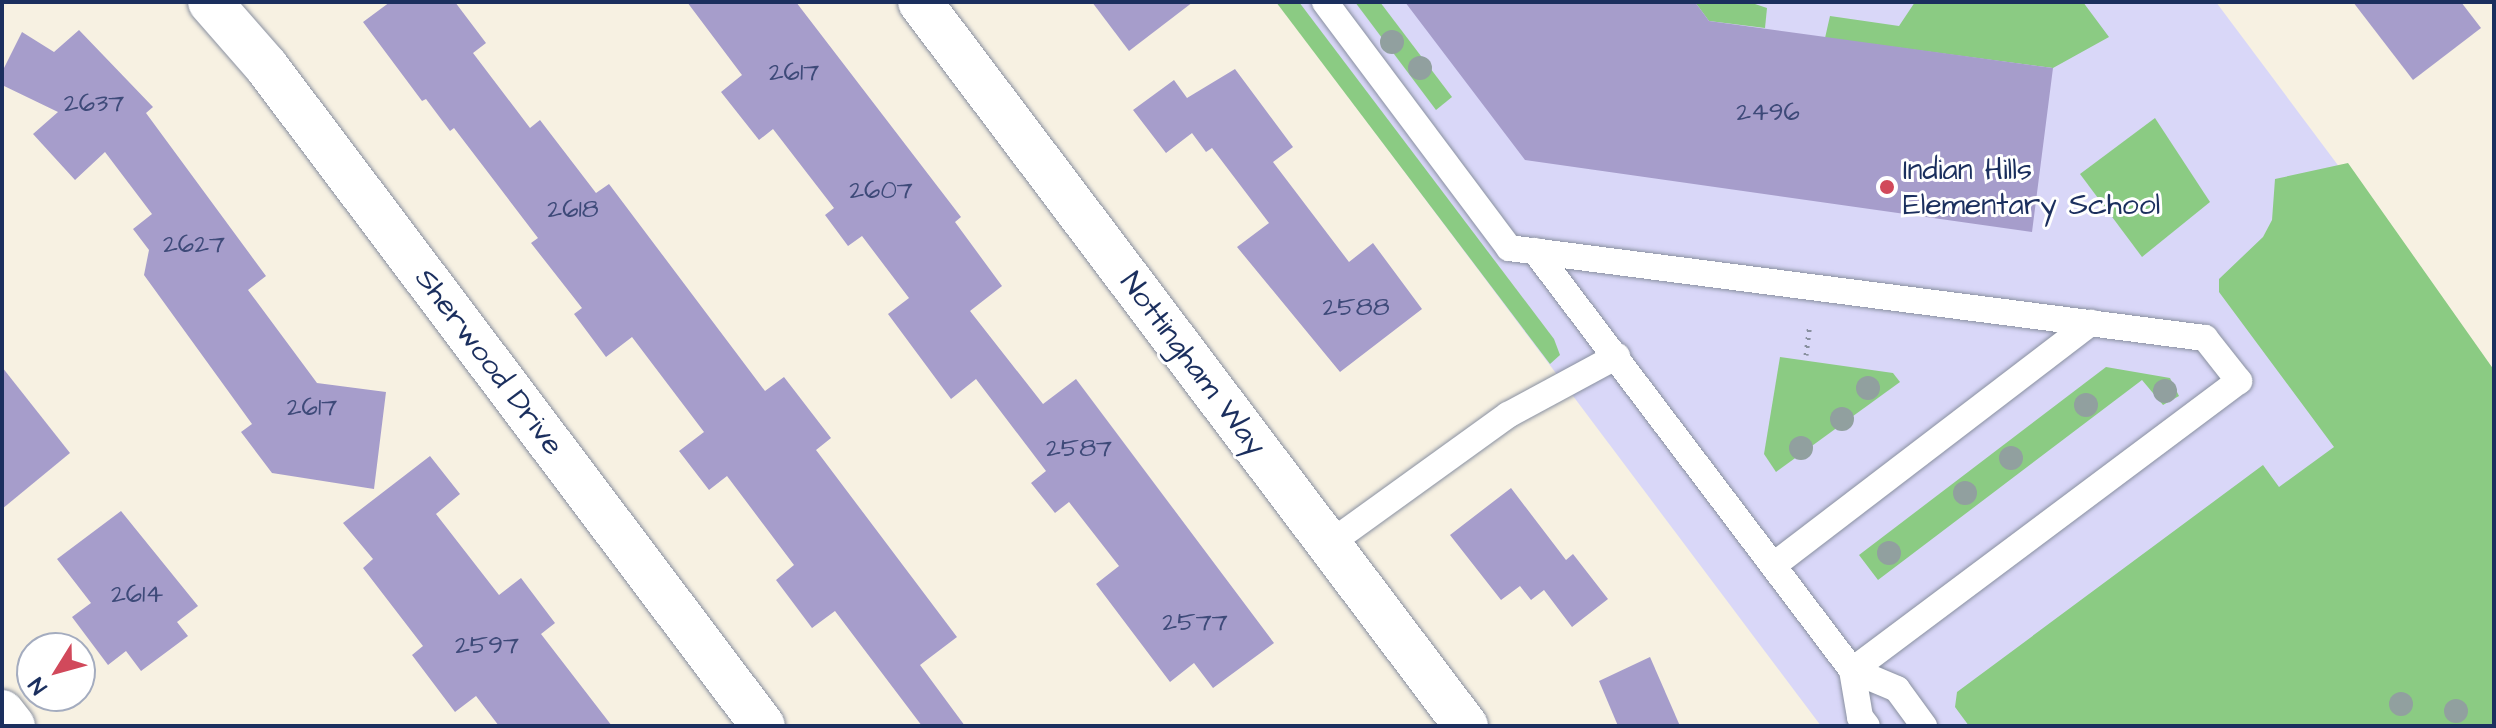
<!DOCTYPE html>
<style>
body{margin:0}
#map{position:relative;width:2496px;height:728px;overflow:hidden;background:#f7f1e2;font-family:"Architects Daughter",sans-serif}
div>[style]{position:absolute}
.built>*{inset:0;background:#d9d7f8}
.green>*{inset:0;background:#8bcb83}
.building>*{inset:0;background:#a69dcb}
.path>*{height:5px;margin-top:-2.5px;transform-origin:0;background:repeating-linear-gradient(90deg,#8990a0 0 2px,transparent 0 8px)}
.roads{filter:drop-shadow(0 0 2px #8990a0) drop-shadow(0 0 2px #8990a0)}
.service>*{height:26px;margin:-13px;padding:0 13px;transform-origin:13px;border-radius:13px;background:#fff}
.minor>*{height:44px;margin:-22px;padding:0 22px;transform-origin:22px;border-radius:22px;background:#fff}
.trees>*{width:24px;height:24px;margin:-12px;border-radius:50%;background:#91a09f}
.dots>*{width:22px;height:22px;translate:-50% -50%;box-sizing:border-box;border:4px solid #fff;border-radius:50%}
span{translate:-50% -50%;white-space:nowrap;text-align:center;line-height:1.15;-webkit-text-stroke:6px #fff;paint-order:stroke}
.number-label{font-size:26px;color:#3e4a79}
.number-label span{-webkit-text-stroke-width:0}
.poi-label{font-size:30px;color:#1b2f5e}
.left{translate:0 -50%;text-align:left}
.street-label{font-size:30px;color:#1b2f5e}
.frame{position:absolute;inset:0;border:4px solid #1b2f5e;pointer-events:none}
.north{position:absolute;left:16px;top:632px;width:80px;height:80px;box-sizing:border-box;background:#fff;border:2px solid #a4acbf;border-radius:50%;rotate:233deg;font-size:22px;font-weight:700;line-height:32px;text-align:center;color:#1b2f5e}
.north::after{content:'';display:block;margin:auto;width:28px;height:36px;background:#d1495b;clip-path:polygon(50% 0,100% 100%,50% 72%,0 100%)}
</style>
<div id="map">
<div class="built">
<div style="clip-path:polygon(1277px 2px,2216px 2px,2494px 374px,2494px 726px,1821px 726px)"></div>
</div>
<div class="green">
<div style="clip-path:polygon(1276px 2px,1299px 2px,1554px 339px,1560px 355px,1550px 364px)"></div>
<div style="clip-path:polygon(1355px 2px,1380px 2px,1452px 97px,1436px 110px)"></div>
<div style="clip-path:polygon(1695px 2px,1749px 2px,1767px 8px,1765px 28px,1709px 21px)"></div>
<div style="clip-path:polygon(1915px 2px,2083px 2px,2109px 37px,2053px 68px,1825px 38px,1830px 16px,1899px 26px)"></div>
<div style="clip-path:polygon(2155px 118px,2210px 202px,2142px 257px,2080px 174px)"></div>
<div style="clip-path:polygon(2348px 163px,2494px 370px,2494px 726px,1969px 726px,1955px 707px,1957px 692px,2263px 465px,2279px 487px,2334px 447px,2219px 292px,2219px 279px,2263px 237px,2272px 220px,2275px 179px)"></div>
<div style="clip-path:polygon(1780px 357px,1893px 373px,1900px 382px,1776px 472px,1764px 454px)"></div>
<div style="clip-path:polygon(2106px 367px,2170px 378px,2179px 396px,2163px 405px,2142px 380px,1878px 580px,1859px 555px)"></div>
</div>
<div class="building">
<div style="clip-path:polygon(390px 2px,455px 2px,486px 43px,473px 53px,530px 128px,540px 120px,596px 193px,609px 184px,765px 391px,784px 377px,831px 438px,816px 450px,957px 637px,920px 665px,965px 726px,922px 726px,835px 611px,812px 628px,776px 580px,794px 565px,727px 476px,709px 490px,679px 451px,704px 432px,632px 337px,606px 357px,574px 314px,582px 308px,531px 243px,538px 238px,454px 128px,450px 131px,426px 99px,422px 101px,363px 22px)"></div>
<div style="clip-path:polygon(687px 2px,796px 2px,961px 217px,955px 222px,1002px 286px,970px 311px,1043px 404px,1076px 379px,1274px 643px,1213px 688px,1194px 663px,1170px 682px,1096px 584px,1119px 566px,1069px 502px,1055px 513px,1031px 483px,1046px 471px,976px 379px,951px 399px,888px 314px,909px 298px,862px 236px,848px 246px,825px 215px,834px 208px,773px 129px,759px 140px,721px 92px,742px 75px)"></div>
<div style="clip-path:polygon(1092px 2px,1193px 2px,1129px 51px)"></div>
<div style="clip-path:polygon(1405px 2px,1695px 2px,1709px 21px,2053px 68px,2032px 232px,1525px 160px)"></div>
<div style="clip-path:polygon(2353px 2px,2461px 2px,2481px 28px,2413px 80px)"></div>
<div style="clip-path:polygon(79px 30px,153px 107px,146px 113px,266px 276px,248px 290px,317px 383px,386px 392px,374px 489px,272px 473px,241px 432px,252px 424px,144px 275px,149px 250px,133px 229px,152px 214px,105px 152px,75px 180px,33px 134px,58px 112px,2px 85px,2px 72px,22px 32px,54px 52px)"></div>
<div style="clip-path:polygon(1235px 69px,1293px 147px,1273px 162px,1349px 262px,1373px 243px,1422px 309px,1340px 372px,1237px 247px,1269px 223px,1212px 148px,1206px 152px,1192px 133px,1166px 153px,1133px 110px,1174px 80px,1187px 98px)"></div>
<div style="clip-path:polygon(2px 367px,70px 453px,2px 509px)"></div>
<div style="clip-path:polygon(430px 456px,460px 494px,436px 514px,499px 595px,521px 578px,555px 623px,541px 634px,612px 726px,499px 726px,476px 696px,455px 712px,412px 655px,423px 646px,363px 568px,373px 559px,343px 523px)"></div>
<div style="clip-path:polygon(1511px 488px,1566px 560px,1573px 554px,1608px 599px,1572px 627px,1544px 590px,1531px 600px,1520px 586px,1501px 600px,1450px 535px)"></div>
<div style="clip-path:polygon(121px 511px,198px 606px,177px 622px,188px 636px,141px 671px,126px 651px,108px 665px,72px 617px,91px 603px,57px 559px)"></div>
<div style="clip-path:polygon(1650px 657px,1680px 726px,1618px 726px,1599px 681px)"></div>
</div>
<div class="path">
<div style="left:1806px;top:355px;width:31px;rotate:-83deg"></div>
</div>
<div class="roads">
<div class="service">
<div style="left:1325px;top:2px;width:307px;rotate:53.2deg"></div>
<div style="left:1509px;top:248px;width:702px;rotate:7.37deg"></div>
<div style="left:2205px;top:338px;width:55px;rotate:51.7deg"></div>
<div style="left:2239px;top:381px;width:483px;rotate:143.2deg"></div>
<div style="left:1535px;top:251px;width:525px;rotate:52.89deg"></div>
<div style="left:1852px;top:670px;width:48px;rotate:80.3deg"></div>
<div style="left:1860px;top:717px;width:11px;rotate:52deg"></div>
<div style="left:1329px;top:544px;width:221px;rotate:-35.8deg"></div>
<div style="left:1508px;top:415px;width:124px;rotate:-28.4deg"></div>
<div style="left:1774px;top:565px;width:399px;rotate:-37.4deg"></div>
<div style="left:1852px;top:670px;width:49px;rotate:22.9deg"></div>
<div style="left:1897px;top:689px;width:46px;rotate:53.9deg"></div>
</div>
<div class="minor">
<div style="left:210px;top:2px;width:85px;rotate:48.8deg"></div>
<div style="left:266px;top:66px;width:826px;rotate:53.02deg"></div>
<div style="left:920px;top:2px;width:907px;rotate:52.98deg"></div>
<div style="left:2px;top:712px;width:18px;rotate:52deg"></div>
</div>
</div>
<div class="trees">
<div style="left:1392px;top:42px"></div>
<div style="left:1420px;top:68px"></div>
<div style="left:1868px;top:388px"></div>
<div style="left:2165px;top:391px"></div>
<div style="left:2086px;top:405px"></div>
<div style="left:1842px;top:419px"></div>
<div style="left:1801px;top:448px"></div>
<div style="left:2011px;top:458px"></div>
<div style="left:1965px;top:493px"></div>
<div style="left:1889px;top:553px"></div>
<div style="left:2401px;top:704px"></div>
<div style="left:2456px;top:711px"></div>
</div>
<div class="dots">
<div style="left:1887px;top:187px;background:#d1495b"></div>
</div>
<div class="number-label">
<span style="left:794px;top:73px">2617</span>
<span style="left:94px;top:104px">2637</span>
<span style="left:1768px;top:113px">2496</span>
<span style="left:881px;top:191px">2607</span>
<span style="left:573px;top:210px">2618</span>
<span style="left:194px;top:245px">2627</span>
<span style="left:1356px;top:308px">2588</span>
<span style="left:312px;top:408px">2617</span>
<span style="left:1079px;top:449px">2587</span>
<span style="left:137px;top:595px">2614</span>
<span style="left:1195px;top:623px">2577</span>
<span style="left:487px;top:646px">2597</span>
</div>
<div class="poi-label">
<span class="left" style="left:1903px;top:187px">Indian Hills<br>Elementary School</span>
</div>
<div class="street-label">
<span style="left:489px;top:362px;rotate:53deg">Sherwood Drive</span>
<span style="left:1193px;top:364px;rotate:53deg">Nottingham Way</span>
</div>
<div class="frame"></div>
<div class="north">N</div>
</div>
